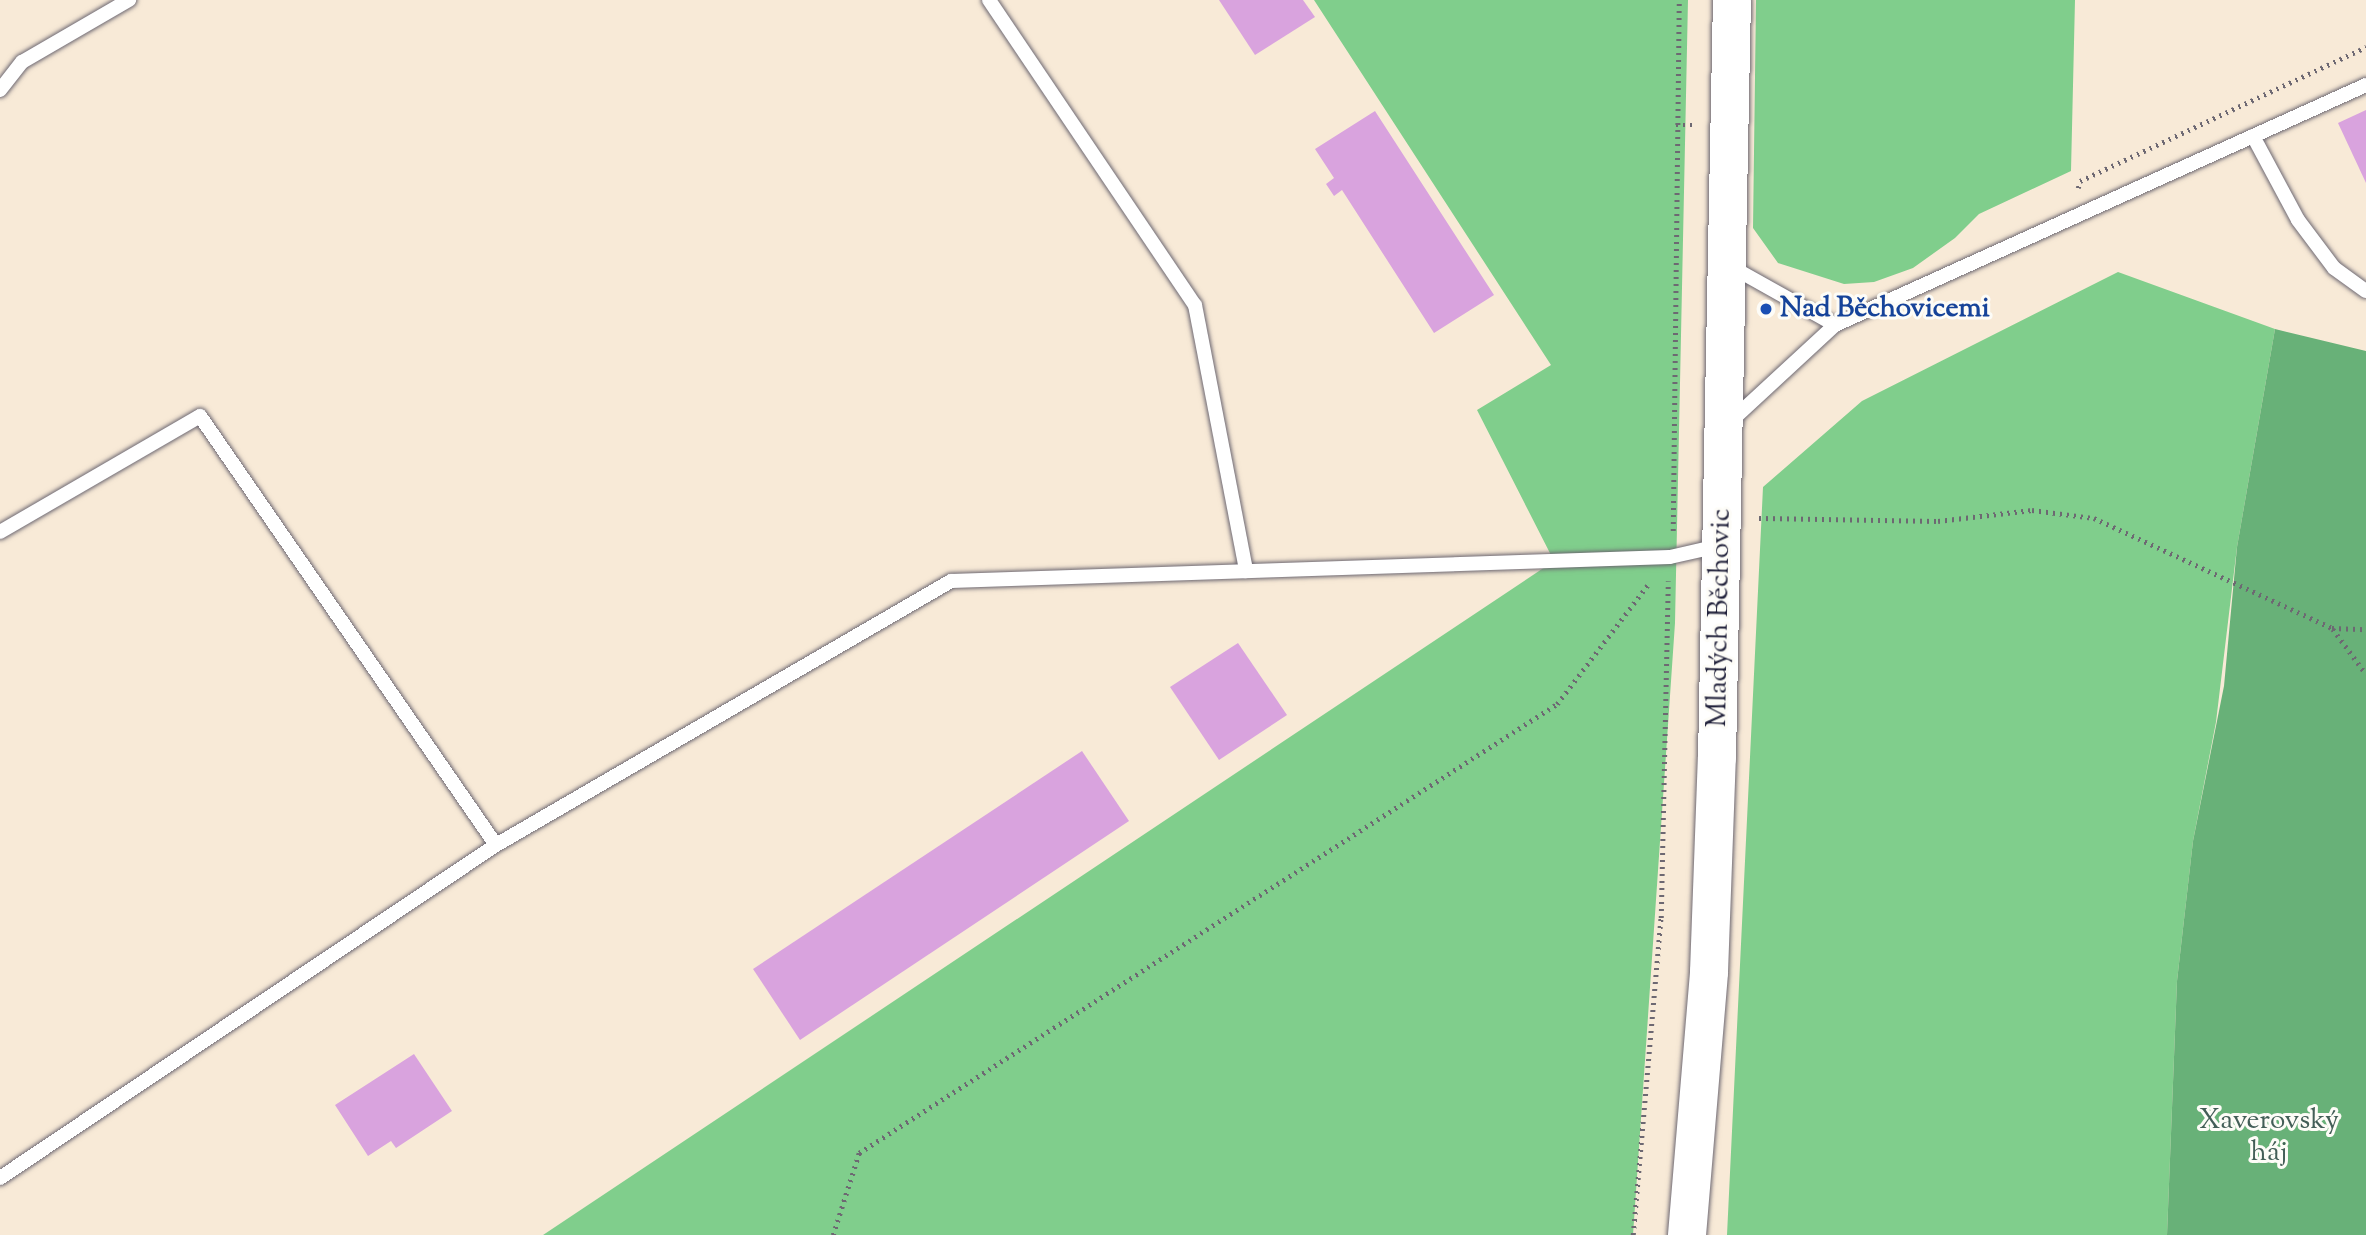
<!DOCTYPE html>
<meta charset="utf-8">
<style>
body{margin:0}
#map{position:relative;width:2366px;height:1235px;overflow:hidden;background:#f8ead7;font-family:"Sorts Mill Goudy",serif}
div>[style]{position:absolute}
.green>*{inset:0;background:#80ce8c}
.forest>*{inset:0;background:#68b178}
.building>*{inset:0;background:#d9a3de}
.path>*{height:4.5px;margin-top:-2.25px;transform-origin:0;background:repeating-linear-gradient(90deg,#6d6872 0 2px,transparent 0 7px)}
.roads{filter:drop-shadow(0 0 2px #6d6872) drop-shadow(0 0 2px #6d6872)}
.lane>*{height:14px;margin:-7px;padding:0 7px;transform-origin:7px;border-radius:7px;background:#fff}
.secondary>*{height:38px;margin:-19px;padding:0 19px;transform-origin:19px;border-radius:19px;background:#fff}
.dots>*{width:19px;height:19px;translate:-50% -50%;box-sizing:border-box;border:4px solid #fdfcf7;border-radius:50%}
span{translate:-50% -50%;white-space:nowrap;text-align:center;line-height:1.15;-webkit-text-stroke:6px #fdfcf7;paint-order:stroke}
.transit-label{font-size:28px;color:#164399;font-weight:700}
.left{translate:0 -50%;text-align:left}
.street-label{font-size:28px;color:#22223b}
.park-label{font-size:28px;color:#435e57}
</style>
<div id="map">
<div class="green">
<div style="clip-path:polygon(1314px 0,1688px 0,1675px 623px,1633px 1235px,543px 1235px,1554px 561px,1477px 410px,1551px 365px)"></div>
<div style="clip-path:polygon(1756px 0,2075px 0,2071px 171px,1979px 214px,1955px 238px,1913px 268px,1874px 282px,1844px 284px,1778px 263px,1753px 228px)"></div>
<div style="clip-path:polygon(2118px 272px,2275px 329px,2237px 547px,2216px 722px,2193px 841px,2177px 981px,2167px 1235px,1727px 1235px,1763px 487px,1862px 401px)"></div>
</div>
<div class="forest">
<div style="clip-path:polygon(2275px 329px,2366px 351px,2366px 1235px,2167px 1235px,2177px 981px,2193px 841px,2224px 686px,2237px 547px)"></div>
</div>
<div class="building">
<div style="clip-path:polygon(1219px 0,1303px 0,1315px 17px,1255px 55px)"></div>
<div style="clip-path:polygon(2366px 110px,2366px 183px,2338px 123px)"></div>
<div style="clip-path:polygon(1375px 111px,1494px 295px,1434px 333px,1342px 190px,1334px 196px,1326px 184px,1334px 178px,1315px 149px)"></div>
<div style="clip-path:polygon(1238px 643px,1287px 715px,1219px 760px,1170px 687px)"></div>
<div style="clip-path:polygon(1082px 751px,1129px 821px,800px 1040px,753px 969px)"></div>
<div style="clip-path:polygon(414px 1054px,452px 1111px,396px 1148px,391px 1141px,368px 1156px,335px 1105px)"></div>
</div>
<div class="path">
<div style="left:1676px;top:125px;width:18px"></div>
<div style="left:2078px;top:188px;width:7px;rotate:-74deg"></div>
<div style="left:2080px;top:181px;width:316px;rotate:-25.1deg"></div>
<div style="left:1759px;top:518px;width:179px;rotate:1deg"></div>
<div style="left:1938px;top:521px;width:95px;rotate:-6.7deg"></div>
<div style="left:2032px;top:510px;width:63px;rotate:7.4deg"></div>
<div style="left:2094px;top:518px;width:262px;rotate:24.8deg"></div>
<div style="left:2332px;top:628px;width:34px;rotate:2deg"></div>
<div style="left:1673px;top:531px;width:531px;rotate:-89.35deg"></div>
<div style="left:2333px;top:629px;width:56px;rotate:53.7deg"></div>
<div style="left:833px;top:1235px;width:86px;rotate:-72.4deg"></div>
<div style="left:859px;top:1153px;width:830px;rotate:-32.75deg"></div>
<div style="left:1557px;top:704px;width:153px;rotate:-52.7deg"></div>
<div style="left:1633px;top:1235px;width:318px;rotate:-85deg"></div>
<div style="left:1661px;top:918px;width:337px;rotate:-88.8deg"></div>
</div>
<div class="roads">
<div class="lane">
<div style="left:989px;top:0;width:368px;rotate:56deg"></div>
<div style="left:1195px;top:305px;width:271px;rotate:79.1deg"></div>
<div style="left:0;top:90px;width:36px;rotate:-52deg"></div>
<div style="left:22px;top:62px;width:124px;rotate:-30.1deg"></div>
<div style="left:2253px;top:136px;width:95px;rotate:61.8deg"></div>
<div style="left:2298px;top:220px;width:60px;rotate:53.1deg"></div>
<div style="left:2334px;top:268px;width:39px;rotate:36deg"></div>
<div style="left:1730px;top:266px;width:120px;rotate:29.3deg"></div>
<div style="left:1731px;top:421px;width:142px;rotate:-42.7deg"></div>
<div style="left:1835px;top:325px;width:583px;rotate:-24.32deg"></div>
<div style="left:0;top:532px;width:231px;rotate:-30.1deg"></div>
<div style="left:200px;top:416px;width:521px;rotate:55.4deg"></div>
<div style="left:0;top:1178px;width:597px;rotate:-33.88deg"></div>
<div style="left:496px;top:845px;width:526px;rotate:-30.12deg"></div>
<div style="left:951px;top:581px;width:719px;rotate:-1.91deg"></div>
<div style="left:1670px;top:557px;width:49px;rotate:-12.9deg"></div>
</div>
<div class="secondary">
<div style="left:1687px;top:1235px;width:264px;rotate:-85.2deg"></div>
<div style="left:1709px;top:972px;width:214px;rotate:-87.9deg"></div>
<div style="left:1717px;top:758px;width:758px;rotate:-88.87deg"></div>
</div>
</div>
<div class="dots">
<div style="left:1766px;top:309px;background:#1a4fb4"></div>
</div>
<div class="transit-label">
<span class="left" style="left:1780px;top:309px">Nad Běchovicemi</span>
</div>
<div class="street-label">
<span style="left:1720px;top:618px;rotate:-89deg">Mladých Běchovic</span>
</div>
<div class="park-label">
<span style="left:2269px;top:1137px">Xaverovský<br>háj</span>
</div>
</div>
